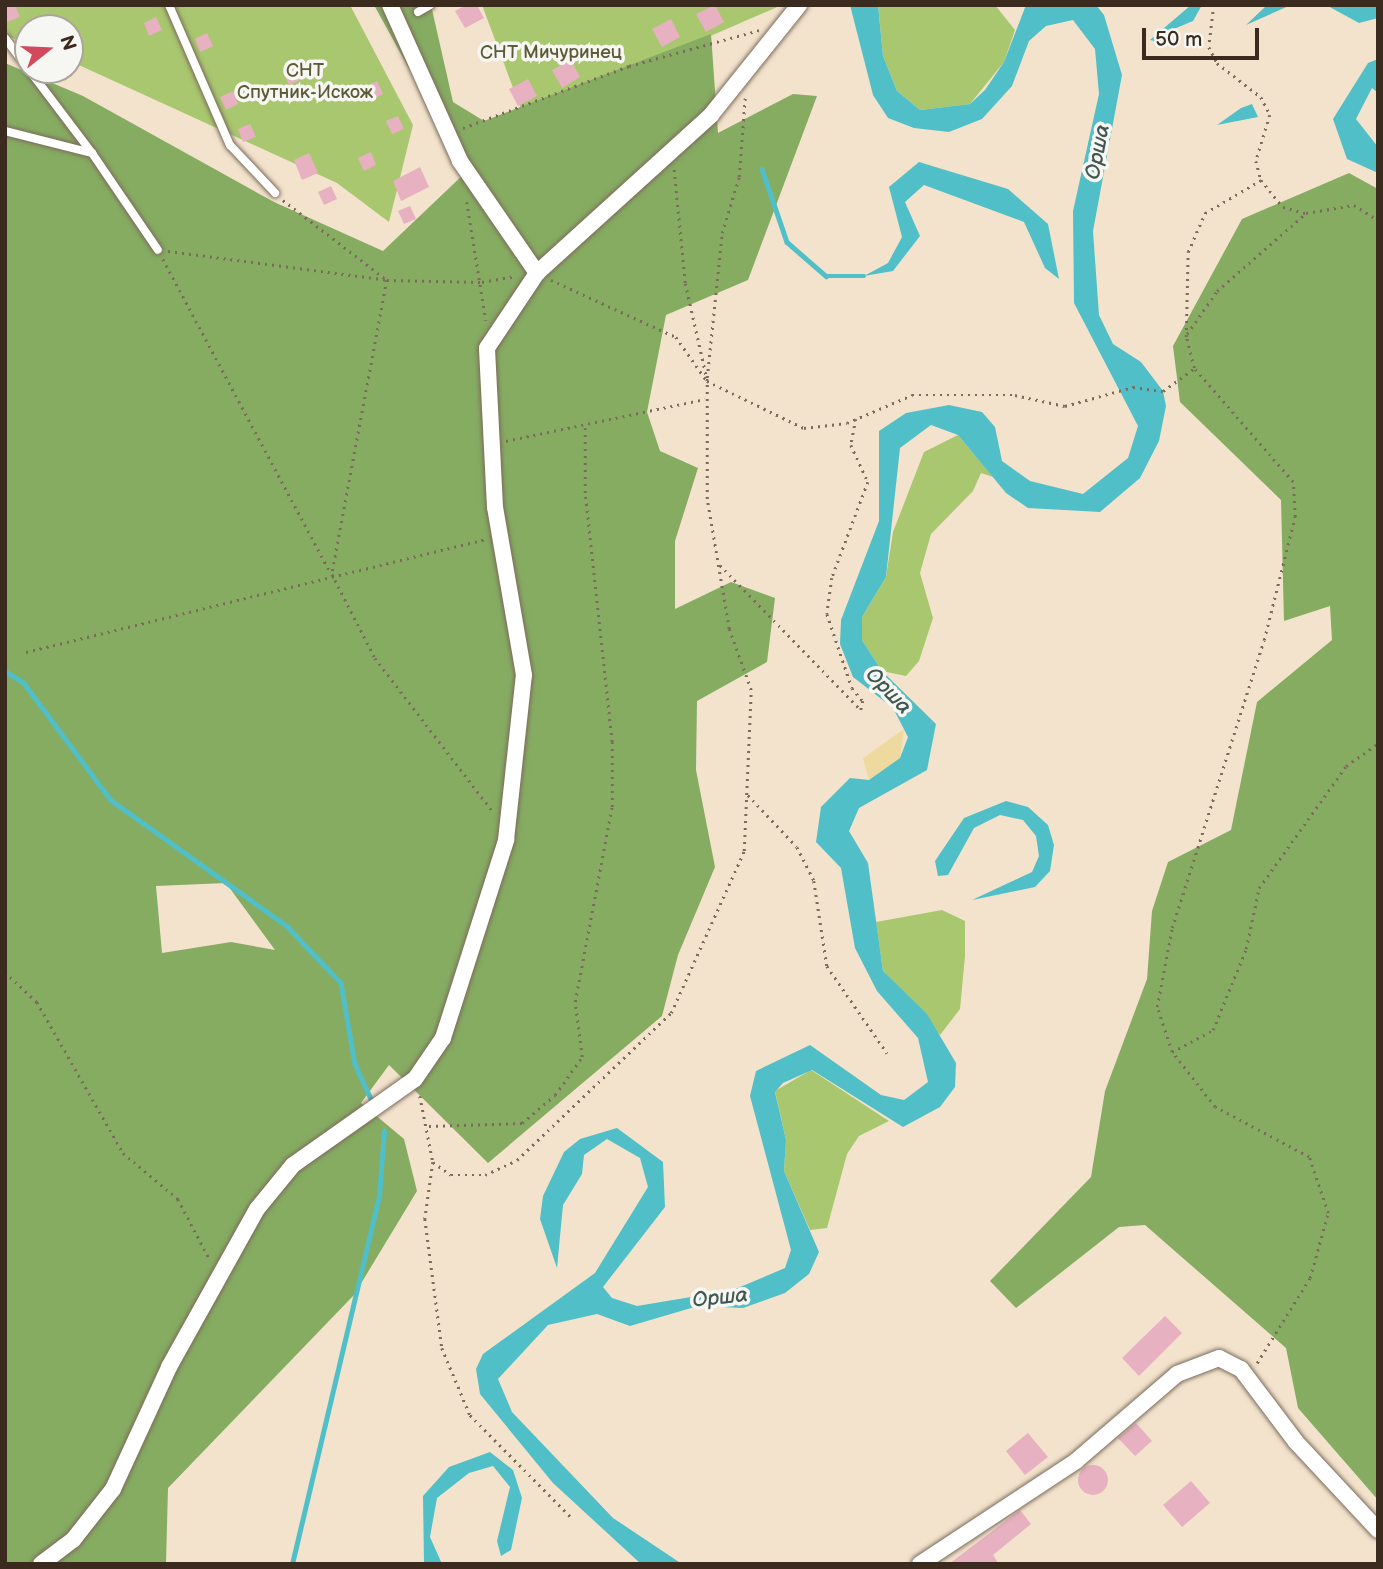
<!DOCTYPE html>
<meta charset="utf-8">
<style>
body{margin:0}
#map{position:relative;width:1383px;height:1569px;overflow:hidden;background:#f3e3cd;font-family:"Balsamiq Sans",sans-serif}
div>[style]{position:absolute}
.green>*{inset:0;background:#a9c76f}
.forest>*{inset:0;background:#86ac62}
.sand>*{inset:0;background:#eeda9e}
.water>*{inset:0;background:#51bfc7}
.stream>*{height:4.5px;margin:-2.25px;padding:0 2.25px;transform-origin:2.25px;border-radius:2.25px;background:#51bfc7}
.building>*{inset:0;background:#e7b1c1}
.round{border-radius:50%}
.path>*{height:2.5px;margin-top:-1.25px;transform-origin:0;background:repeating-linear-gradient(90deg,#7b6b5b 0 2px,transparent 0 7px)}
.roads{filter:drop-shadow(0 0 2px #7b6b5b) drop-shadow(0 0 2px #7b6b5b)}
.lane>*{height:8px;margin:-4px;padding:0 4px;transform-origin:4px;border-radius:4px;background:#fff}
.street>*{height:16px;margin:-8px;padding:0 8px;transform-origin:8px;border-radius:8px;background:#fff}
span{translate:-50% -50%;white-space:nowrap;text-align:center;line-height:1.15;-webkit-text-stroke:7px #f6f6f2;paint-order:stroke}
.park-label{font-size:19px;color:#5c5936}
.water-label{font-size:21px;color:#425751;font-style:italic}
.frame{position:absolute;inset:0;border:7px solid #3b2a1e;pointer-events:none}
.north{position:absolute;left:14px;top:14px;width:70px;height:70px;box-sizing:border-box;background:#f6f6f2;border:2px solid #aba49d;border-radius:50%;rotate:72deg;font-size:19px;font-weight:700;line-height:28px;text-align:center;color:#3b2a1e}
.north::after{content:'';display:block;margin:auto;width:24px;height:32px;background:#d1495b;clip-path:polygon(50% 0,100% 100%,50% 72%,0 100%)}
.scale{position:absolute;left:1142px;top:28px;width:117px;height:32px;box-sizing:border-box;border:4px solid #3b2a1e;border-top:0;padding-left:9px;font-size:21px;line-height:24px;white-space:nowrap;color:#3b2a1e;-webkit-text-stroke:5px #f6f6f2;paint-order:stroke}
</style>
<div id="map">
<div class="green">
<div style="clip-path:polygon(5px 5px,350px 5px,413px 125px,389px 222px,337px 183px,70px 61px,70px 28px,28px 28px,28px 44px,5px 35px)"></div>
<div style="clip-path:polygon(482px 5px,782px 5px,524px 117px)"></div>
<div style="clip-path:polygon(878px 5px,995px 5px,1015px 30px,1004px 62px,970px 104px,920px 110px,897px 91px,883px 56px)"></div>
<div style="clip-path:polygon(958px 435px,993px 477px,981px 473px,973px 491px,931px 534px,920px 573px,933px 618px,919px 661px,906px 676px,882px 671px,862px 640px,862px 617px,886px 577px,893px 532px,924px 452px)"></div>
<div style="clip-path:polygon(942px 910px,965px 921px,965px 956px,960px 1009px,940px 1035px,883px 971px,876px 922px)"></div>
<div style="clip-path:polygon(811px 1070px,889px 1121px,859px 1136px,847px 1154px,827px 1228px,810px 1230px,784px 1171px,786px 1140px,775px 1091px)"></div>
</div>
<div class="forest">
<div style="clip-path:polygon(evenodd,374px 5px,431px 5px,453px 102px,484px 121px,711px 34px,718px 133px,793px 94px,817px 96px,748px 280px,666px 315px,647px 412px,660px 451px,698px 468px,675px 541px,675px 609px,731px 582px,775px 598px,767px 662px,697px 701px,696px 770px,715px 867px,678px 955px,662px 1016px,488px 1163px,389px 1065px,361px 1103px,404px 1139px,417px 1191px,354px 1295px,168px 1488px,166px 1564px,5px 1564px,5px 63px,83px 96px,274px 202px,383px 251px,466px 172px,374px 5px,226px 883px,275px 950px,231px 942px,162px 953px,156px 886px,226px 883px)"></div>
<div style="clip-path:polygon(1349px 173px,1378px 189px,1378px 1500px,1298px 1408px,1286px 1348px,1145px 1225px,1119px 1227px,1016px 1308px,990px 1281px,1091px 1177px,1105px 1091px,1147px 979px,1152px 911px,1168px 862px,1231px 830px,1257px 702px,1332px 640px,1330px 606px,1284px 621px,1281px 500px,1180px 402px,1173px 346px,1242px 219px)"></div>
</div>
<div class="sand">
<div style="clip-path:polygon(904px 729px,900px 758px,869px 780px,863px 758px)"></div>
</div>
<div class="water">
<div style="clip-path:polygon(850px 5px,878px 5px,883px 56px,897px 91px,920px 110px,970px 104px,985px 90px,1004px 62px,1026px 5px,1096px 5px,1104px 15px,1122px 75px,1093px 231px,1099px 315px,1113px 344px,1141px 362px,1163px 391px,1166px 406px,1159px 441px,1140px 478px,1100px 512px,1028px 508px,1006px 493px,958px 435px,931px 425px,900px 448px,886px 577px,862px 617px,862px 640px,882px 671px,936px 724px,927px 770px,859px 808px,849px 831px,868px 863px,883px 971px,927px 1014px,956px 1063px,955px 1087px,940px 1107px,903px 1127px,812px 1070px,783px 1083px,775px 1092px,786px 1140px,784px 1171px,819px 1252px,809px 1274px,785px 1293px,743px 1308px,698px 1306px,630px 1326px,597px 1314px,548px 1325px,498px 1379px,512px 1412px,613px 1518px,682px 1564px,641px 1564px,553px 1483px,480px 1394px,476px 1369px,483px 1354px,595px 1273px,648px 1187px,640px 1158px,607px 1139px,584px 1155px,582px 1174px,563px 1205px,557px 1268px,540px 1219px,543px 1196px,564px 1152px,580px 1139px,617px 1128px,663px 1162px,665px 1207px,603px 1287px,612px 1298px,637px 1306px,733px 1290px,785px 1268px,791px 1250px,750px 1096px,756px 1071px,810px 1045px,881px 1095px,904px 1100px,928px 1082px,918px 1038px,877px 991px,855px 948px,841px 868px,816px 842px,821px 807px,850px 778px,869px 780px,900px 758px,908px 737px,893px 708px,853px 677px,840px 644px,841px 620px,879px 521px,879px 431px,906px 413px,949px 405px,982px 412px,995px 427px,1002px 461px,1030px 481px,1083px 494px,1128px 458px,1138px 426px,1074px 303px,1073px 211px,1099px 94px,1095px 49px,1073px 20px,1046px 26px,1029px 41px,1012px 86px,982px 119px,949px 132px,914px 128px,888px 118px,873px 95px)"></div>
<div style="clip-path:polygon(1191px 5px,1202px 5px,1193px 21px,1169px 31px,1164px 43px,1150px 40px)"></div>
<div style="clip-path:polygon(1266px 5px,1291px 5px,1246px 25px,1266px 6px)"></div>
<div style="clip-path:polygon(1326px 5px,1378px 5px,1378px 18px,1359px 23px)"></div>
<div style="clip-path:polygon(1378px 59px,1378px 93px,1372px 88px,1356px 119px,1378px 147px,1378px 173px,1347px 159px,1333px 119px,1368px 63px)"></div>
<div style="clip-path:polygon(1252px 104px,1258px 117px,1217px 125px,1241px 108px)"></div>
<div style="clip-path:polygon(919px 162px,1008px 189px,1048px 224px,1059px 279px,1045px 268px,1024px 222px,924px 185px,905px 202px,920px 236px,893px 271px,864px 276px,888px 263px,902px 237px,889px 187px)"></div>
<div style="clip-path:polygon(1006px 801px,1028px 807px,1048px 825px,1054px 845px,1050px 871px,1035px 887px,972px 900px,1032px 872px,1039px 856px,1036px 836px,1023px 820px,1000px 815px,974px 828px,948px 875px,938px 876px,935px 861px,964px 818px)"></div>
<div style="clip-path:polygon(490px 1452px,513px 1470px,522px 1498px,511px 1550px,501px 1556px,497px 1541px,510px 1487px,493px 1466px,469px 1473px,437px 1498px,430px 1537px,442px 1564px,424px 1564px,423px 1496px,449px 1467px)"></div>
</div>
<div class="stream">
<div style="left:762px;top:169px;width:77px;rotate:71.1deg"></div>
<div style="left:787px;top:242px;width:52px;rotate:41.1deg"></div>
<div style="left:826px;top:276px;width:38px"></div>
<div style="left:5px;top:671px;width:22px;rotate:32deg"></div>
<div style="left:24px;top:683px;width:146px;rotate:53.4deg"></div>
<div style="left:111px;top:800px;width:216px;rotate:35.6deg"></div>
<div style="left:287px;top:926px;width:79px;rotate:46.5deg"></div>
<div style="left:341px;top:983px;width:82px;rotate:80.2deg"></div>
<div style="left:355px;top:1064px;width:41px;rotate:65.3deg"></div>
<div style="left:292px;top:1564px;width:379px;rotate:-76.7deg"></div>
<div style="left:379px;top:1195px;width:64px;rotate:-85.5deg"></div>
</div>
<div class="building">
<div style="clip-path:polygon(5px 5px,15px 5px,20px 17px,5px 23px)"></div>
<div style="clip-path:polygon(466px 5px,477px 5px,484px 18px,465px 28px,455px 11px)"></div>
<div style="clip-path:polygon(715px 5px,724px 22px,706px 32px,696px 14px)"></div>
<div style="clip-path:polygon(156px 17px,162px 30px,149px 36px,144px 23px)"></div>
<div style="clip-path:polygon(671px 19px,680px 37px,662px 47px,652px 29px)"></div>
<div style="clip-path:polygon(207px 33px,213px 46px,200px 52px,195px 39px)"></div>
<div style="clip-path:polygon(571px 60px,580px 77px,562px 88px,552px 70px)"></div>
<div style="clip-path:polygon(296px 66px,302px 79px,289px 85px,283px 72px)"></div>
<div style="clip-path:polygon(528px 79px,537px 96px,518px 106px,509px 89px)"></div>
<div style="clip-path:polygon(377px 81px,383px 94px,370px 100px,365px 87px)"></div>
<div style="clip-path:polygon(233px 91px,238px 104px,226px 110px,220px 97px)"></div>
<div style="clip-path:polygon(398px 116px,404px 129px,392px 134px,386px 121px)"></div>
<div style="clip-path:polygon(250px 124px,256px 137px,243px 142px,238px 129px)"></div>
<div style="clip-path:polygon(371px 152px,376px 165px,364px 171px,358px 158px)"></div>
<div style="clip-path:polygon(309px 153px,318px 173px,302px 180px,294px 160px)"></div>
<div style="clip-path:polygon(420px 167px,429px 187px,401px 201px,393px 181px)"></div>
<div style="clip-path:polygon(331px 186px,337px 199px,324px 205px,318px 192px)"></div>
<div style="clip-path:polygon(410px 206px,416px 219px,404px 224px,398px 211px)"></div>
<div style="clip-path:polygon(1165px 1316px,1182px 1333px,1139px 1376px,1122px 1358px)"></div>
<div style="clip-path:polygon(1136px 1423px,1152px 1441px,1135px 1456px,1118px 1438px)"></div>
<div style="clip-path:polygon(1028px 1433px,1048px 1457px,1025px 1475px,1006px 1451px)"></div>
<div class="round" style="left:1078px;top:1465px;width:30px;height:30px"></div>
<div style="clip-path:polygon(1191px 1481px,1210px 1503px,1182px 1527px,1163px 1505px)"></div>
<div style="clip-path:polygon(1020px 1510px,1031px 1524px,993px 1555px,999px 1564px,949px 1564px)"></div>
</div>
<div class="path">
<div style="left:1214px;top:5px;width:42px;rotate:96.8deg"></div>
<div style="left:1209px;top:47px;width:18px;rotate:63deg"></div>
<div style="left:1217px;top:63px;width:56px;rotate:37.7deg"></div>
<div style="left:1261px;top:97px;width:20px;rotate:63deg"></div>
<div style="left:1270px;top:115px;width:48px;rotate:106.9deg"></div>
<div style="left:1256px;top:161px;width:20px;rotate:75deg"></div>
<div style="left:1261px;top:180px;width:35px;rotate:51deg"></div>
<div style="left:1283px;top:207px;width:24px;rotate:15deg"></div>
<div style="left:463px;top:128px;width:177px;rotate:-20.5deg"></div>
<div style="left:629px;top:66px;width:136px;rotate:-15.4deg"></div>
<div style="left:283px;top:200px;width:131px;rotate:37.6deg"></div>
<div style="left:387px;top:280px;width:95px;rotate:1.2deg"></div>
<div style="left:482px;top:282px;width:34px;rotate:-10deg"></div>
<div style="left:467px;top:202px;width:120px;rotate:80.9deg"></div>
<div style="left:168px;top:251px;width:221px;rotate:7.5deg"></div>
<div style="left:387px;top:280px;width:299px;rotate:100.6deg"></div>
<div style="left:332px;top:574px;width:94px;rotate:62.9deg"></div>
<div style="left:375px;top:658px;width:194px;rotate:52.5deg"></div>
<div style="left:163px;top:259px;width:357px;rotate:61.9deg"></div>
<div style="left:551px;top:280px;width:137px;rotate:24.5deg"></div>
<div style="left:676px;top:337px;width:54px;rotate:54.8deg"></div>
<div style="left:707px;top:381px;width:108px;rotate:25.9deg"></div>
<div style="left:804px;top:428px;width:43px;rotate:-6.6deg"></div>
<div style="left:847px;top:423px;width:71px;rotate:-23.3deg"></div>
<div style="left:912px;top:395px;width:103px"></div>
<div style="left:1015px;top:395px;width:51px;rotate:12.4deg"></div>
<div style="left:1065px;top:406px;width:71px;rotate:-15.6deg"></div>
<div style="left:1133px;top:387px;width:30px;rotate:8deg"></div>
<div style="left:1163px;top:391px;width:37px;rotate:-36deg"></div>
<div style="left:1187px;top:334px;width:52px;rotate:-55.1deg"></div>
<div style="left:1217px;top:291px;width:118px;rotate:-41.2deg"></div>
<div style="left:1306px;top:213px;width:49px;rotate:-9.5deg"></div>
<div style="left:1354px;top:205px;width:28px;rotate:32deg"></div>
<div style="left:707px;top:378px;width:146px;rotate:-84.1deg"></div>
<div style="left:722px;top:233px;width:59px;rotate:-73.1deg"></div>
<div style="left:739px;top:177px;width:79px;rotate:-85.7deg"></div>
<div style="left:856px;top:419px;width:26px;rotate:101deg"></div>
<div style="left:851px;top:445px;width:41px;rotate:65.3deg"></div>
<div style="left:868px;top:482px;width:103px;rotate:110.6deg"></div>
<div style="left:832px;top:578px;width:36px;rotate:98deg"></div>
<div style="left:827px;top:614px;width:78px;rotate:71.3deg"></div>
<div style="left:852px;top:688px;width:17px;rotate:50deg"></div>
<div style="left:863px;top:701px;width:9px;rotate:103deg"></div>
<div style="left:506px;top:441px;width:203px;rotate:-11.9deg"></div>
<div style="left:720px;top:565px;width:202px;rotate:45.8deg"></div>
<div style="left:26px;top:652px;width:474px;rotate:-13.8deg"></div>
<div style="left:748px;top:795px;width:71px;rotate:46.7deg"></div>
<div style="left:797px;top:847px;width:38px;rotate:63deg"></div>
<div style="left:814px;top:881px;width:86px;rotate:81.3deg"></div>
<div style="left:827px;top:966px;width:106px;rotate:55.4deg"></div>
<div style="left:5px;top:972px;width:44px;rotate:43.2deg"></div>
<div style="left:37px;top:1002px;width:174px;rotate:60.3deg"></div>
<div style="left:123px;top:1153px;width:72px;rotate:39.9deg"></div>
<div style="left:178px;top:1199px;width:69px;rotate:62.3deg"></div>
<div style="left:1172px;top:1052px;width:47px;rotate:-28.2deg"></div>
<div style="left:1213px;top:1030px;width:87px;rotate:-67.8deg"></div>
<div style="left:1246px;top:949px;width:62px;rotate:-78deg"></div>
<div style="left:1259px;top:888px;width:150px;rotate:-54.5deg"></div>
<div style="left:1346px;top:766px;width:39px;rotate:-35deg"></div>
<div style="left:420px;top:1096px;width:67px;rotate:78.9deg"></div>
<div style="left:433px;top:1162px;width:22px;rotate:36deg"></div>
<div style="left:451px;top:1175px;width:34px"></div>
<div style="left:485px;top:1175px;width:35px;rotate:-25deg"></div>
<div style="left:517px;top:1160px;width:213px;rotate:-43.7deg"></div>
<div style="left:671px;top:1013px;width:178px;rotate:-65.7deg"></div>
<div style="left:744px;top:851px;width:161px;rotate:-87.5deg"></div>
<div style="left:751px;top:690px;width:65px;rotate:-109.8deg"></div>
<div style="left:729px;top:629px;width:132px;rotate:-99.6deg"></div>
<div style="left:707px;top:499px;width:118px;rotate:-90deg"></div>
<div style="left:707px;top:381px;width:100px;rotate:-102.7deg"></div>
<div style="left:685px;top:283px;width:114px;rotate:-95.6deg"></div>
<div style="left:429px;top:1126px;width:93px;rotate:-1.8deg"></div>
<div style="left:522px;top:1123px;width:43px;rotate:-40.3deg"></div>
<div style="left:555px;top:1095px;width:47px;rotate:-54.6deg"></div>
<div style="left:582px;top:1057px;width:55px;rotate:-97.3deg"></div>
<div style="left:575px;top:1002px;width:198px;rotate:-79.3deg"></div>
<div style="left:612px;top:807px;width:65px;rotate:-90deg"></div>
<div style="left:612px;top:742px;width:250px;rotate:-96.2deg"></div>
<div style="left:585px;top:493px;width:65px;rotate:-90deg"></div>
<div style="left:433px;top:1162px;width:58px;rotate:98deg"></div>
<div style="left:425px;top:1219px;width:130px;rotate:82.5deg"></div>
<div style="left:442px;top:1348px;width:73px;rotate:67.3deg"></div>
<div style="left:470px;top:1415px;width:145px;rotate:45.3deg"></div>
<div style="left:1257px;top:1363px;width:100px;rotate:-58.1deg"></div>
<div style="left:1310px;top:1278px;width:67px;rotate:-74.5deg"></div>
<div style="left:1328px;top:1213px;width:59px;rotate:-108.7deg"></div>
<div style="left:1309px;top:1157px;width:106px;rotate:-152deg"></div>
<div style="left:1215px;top:1107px;width:70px;rotate:-128deg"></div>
<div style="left:1172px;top:1052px;width:47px;rotate:-108.4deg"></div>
<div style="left:1157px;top:1007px;width:80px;rotate:-79.2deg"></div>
<div style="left:1172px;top:928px;width:302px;rotate:-72.3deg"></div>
<div style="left:1264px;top:640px;width:127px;rotate:-75.9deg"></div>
<div style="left:1295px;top:517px;width:35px;rotate:-93deg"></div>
<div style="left:1293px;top:482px;width:151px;rotate:-131deg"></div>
<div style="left:1194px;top:368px;width:32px;rotate:-104deg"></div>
<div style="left:1186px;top:337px;width:85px;rotate:-88.7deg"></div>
<div style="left:1188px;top:252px;width:43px;rotate:-66.4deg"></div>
<div style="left:1205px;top:213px;width:65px;rotate:-30.5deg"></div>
</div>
<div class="roads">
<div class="lane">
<div style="left:169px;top:5px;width:153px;rotate:66.5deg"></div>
<div style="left:230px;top:145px;width:66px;rotate:46.8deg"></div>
<div style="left:418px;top:12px;width:14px;rotate:-30deg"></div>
<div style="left:5px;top:38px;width:144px;rotate:52.9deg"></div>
<div style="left:5px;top:131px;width:90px;rotate:14.2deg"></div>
<div style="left:92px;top:153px;width:117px;rotate:55.8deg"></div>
</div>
<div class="street">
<div style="left:390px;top:5px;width:171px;rotate:65.8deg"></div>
<div style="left:460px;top:161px;width:136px;rotate:55.5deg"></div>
<div style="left:41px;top:1564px;width:40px;rotate:-37deg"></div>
<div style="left:73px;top:1540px;width:65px;rotate:-51.9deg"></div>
<div style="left:113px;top:1489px;width:134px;rotate:-65.3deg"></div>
<div style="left:169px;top:1367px;width:181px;rotate:-60.9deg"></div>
<div style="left:257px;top:1209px;width:57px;rotate:-50.7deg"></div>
<div style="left:293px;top:1165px;width:149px;rotate:-35.2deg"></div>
<div style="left:415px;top:1079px;width:50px;rotate:-55.7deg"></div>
<div style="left:443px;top:1038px;width:208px;rotate:-72.3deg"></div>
<div style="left:506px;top:840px;width:166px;rotate:-83.8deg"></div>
<div style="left:524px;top:675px;width:170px;rotate:-99.8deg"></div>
<div style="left:495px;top:507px;width:159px;rotate:-92.9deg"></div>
<div style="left:487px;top:348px;width:90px;rotate:-56.3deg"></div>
<div style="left:537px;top:273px;width:235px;rotate:-42.2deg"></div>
<div style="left:711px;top:115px;width:141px;rotate:-51.3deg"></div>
<div style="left:920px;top:1564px;width:187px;rotate:-33.4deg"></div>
<div style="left:1076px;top:1461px;width:133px;rotate:-40.7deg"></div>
<div style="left:1177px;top:1374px;width:45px;rotate:-20.9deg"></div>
<div style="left:1219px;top:1358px;width:25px;rotate:27deg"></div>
<div style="left:1241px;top:1369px;width:91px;rotate:53deg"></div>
<div style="left:1296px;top:1442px;width:120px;rotate:47deg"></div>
</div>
</div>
<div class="park-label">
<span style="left:551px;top:53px">СНТ Мичуринец</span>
<span style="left:305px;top:82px">СНТ<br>Спутник-Искож</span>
</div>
<div class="water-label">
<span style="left:1098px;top:152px;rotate:-79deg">Орша</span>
<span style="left:888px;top:691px;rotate:46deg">Орша</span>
<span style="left:720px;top:1298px;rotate:-6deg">Орша</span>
</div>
<div class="frame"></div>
<div class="north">N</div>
<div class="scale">50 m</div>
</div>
